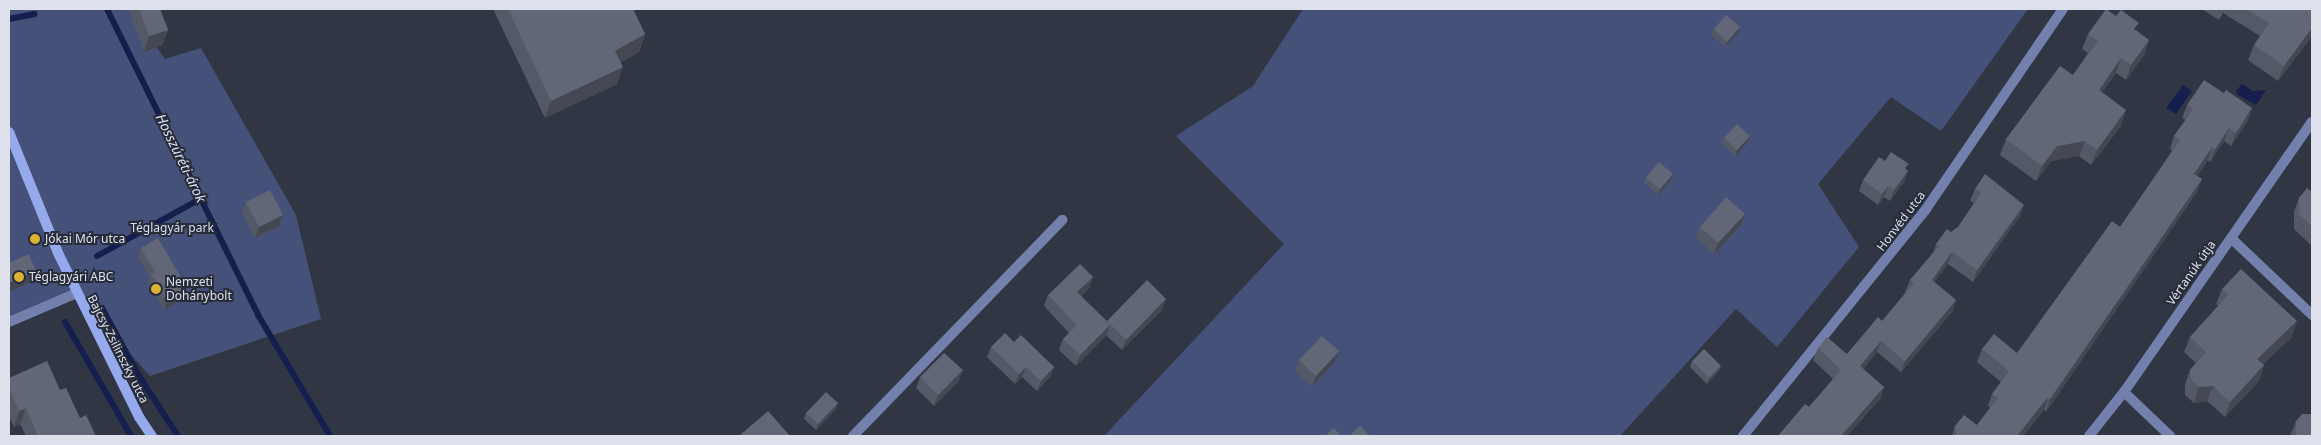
<!DOCTYPE html>
<meta charset="utf-8">
<style>
body{margin:0}
#map{position:relative;width:2321px;height:445px;overflow:hidden;background:#313645;font-family:"Noto Sans",sans-serif}
div>[style]{position:absolute}
.green>*{inset:0;background:#455178}
.water>*{inset:0;background:#151e4d}
.stream>*{height:6px;margin:-3px;padding:0 3px;transform-origin:3px;border-radius:3px;background:#151e4d}
.minor>*{height:10px;margin:-5px;padding:0 5px;transform-origin:5px;border-radius:5px;background:#7380ab}
.secondary>*{height:10px;margin:-5px;padding:0 5px;transform-origin:5px;border-radius:5px;background:#95a9ec}
.wall>*{inset:0;background:#535966}
.shaded-wall>*{inset:0;background:#444853}
.building>*{inset:0;background:#616777}
.dots>*{width:14px;height:14px;translate:-50% -50%;box-sizing:border-box;border:2px solid #272c3a;border-radius:50%}
span{translate:-50% -50%;white-space:nowrap;text-align:center;line-height:1.15;-webkit-text-stroke:4px #272c3a;paint-order:stroke}
.street-label{font-size:12px;color:#dee1eb}
.park-label{font-size:12px;color:#d9dff0}
.poi-label{font-size:12px;color:#dee1eb}
.left{translate:0 -50%;text-align:left}
.water-label{font-size:14px;color:#dae0f1;font-style:italic}
.frame{position:absolute;inset:0;border:10px solid #dee1eb;pointer-events:none}
</style>
<div id="map">
<div class="green">
<div style="clip-path:polygon(9px 9px,129px 9px,165px 59px,201px 48px,296px 215px,321px 319px,150px 376px,77px 294px,9px 322px)"></div>
<div style="clip-path:polygon(1303px 9px,2028px 9px,1941px 131px,1891px 97px,1818px 184px,1859px 247px,1777px 347px,1736px 309px,1620px 436px,1104px 436px,1284px 244px,1176px 136px,1253px 86px)"></div>
</div>
<div class="water">
<div style="clip-path:polygon(2242px 84px,2253px 91px,2266px 90px,2256px 105px,2238px 95px,2236px 91px)"></div>
<div style="clip-path:polygon(2183px 85px,2192px 91px,2176px 114px,2166px 108px)"></div>
</div>
<div class="stream">
<div style="left:107px;top:9px;width:341px;rotate:63.7deg"></div>
<div style="left:258px;top:315px;width:141px;rotate:59.2deg"></div>
<div style="left:9px;top:19px;width:26px;rotate:-11deg"></div>
<div style="left:97px;top:256px;width:118px;rotate:-29deg"></div>
<div style="left:102px;top:308px;width:77px;rotate:61.4deg"></div>
<div style="left:139px;top:376px;width:72px;rotate:57deg"></div>
<div style="left:65px;top:322px;width:132px;rotate:59.9deg"></div>
</div>
<div class="minor">
<div style="left:2231px;top:238px;width:112px;rotate:43.5deg"></div>
<div style="left:9px;top:322px;width:74px;rotate:-23.1deg"></div>
<div style="left:2124px;top:392px;width:64px;rotate:43.7deg"></div>
<div style="left:853px;top:436px;width:301px;rotate:-45.9deg"></div>
<div style="left:1743px;top:436px;width:292px;rotate:-51.1deg"></div>
<div style="left:1926px;top:209px;width:242px;rotate:-55.6deg"></div>
<div style="left:2089px;top:436px;width:56px;rotate:-51.5deg"></div>
<div style="left:2124px;top:392px;width:329px;rotate:-55.2deg"></div>
</div>
<div class="secondary">
<div style="left:9px;top:132px;width:133px;rotate:67.9deg"></div>
<div style="left:59px;top:255px;width:181px;rotate:63.7deg"></div>
<div style="left:139px;top:417px;width:23px;rotate:56deg"></div>
</div>
<div class="wall">
<div style="clip-path:polygon(129px 9px,160px 9px,168px 30px,162px 45px,144px 52px,129px 11px)"></div>
<div style="clip-path:polygon(493px 9px,633px 9px,645px 34px,639px 52px,621px 62px,617px 84px,545px 118px)"></div>
<div style="clip-path:polygon(2202px 9px,2312px 9px,2312px 36px,2278px 81px,2248px 60px,2254px 45px,2260px 36px,2223px 13px,2219px 20px)"></div>
<div style="clip-path:polygon(1740px 27px,1738px 33px,1725px 47px,1711px 35px,1714px 29px)"></div>
<div style="clip-path:polygon(2136px 30px,2149px 40px,2144px 55px,2126px 80px,2116px 73px,2102px 92px,2121px 126px,2091px 165px,2079px 156px,2051px 161px,2036px 181px,2000px 155px,2006px 139px,2073px 75px,2088px 53px,2082px 49px,2088px 34px)"></div>
<div style="clip-path:polygon(2187px 105px,2248px 121px,2231px 146px,2224px 141px,2210px 162px,2208px 160px,2197px 176px,2202px 179px,2197px 192px,2046px 412px,2044px 410px,2023px 436px,1952px 436px,1955px 426px,1977px 425px,1990px 408px,1988px 406px,1992px 394px,2001px 382px,1977px 362px,1982px 349px,2017px 353px,2120px 227px,2172px 151px,2170px 149px,2174px 136px,2186px 120px,2182px 118px)"></div>
<div style="clip-path:polygon(1750px 136px,1748px 142px,1735px 156px,1722px 144px,1724px 138px)"></div>
<div style="clip-path:polygon(1885px 161px,1906px 169px,1904px 182px,1890px 201px,1884px 197px,1878px 205px,1859px 191px,1863px 180px)"></div>
<div style="clip-path:polygon(1646px 178px,1671px 180px,1658px 195px,1644px 183px)"></div>
<div style="clip-path:polygon(1975px 189px,2020px 216px,1973px 282px,1948px 264px,1934px 282px,1956px 300px,1952px 312px,1901px 372px,1877px 352px,1863px 369px,1884px 387px,1880px 399px,1847px 436px,1778px 436px,1809px 407px,1833px 379px,1813px 360px,1818px 348px,1847px 354px,1882px 321px,1906px 292px,1905px 292px,1910px 280px,1933px 253px,1936px 244px,1951px 232px,1958px 227px,1974px 203px,1970px 201px)"></div>
<div style="clip-path:polygon(2312px 192px,2312px 246px,2294px 229px,2294px 212px,2299px 198px)"></div>
<div style="clip-path:polygon(246px 202px,279px 226px,255px 238px,242px 213px)"></div>
<div style="clip-path:polygon(1741px 225px,1714px 254px,1696px 238px,1700px 227px)"></div>
<div style="clip-path:polygon(141px 248px,184px 297px,164px 310px,148px 283px,150px 277px,138px 257px)"></div>
<div style="clip-path:polygon(1093px 277px,1089px 288px,1081px 296px,1107px 321px,1162px 310px,1122px 350px,1106px 335px,1076px 366px,1059px 350px,1063px 339px,1069px 333px,1044px 306px,1048px 295px)"></div>
<div style="clip-path:polygon(2222px 289px,2292px 337px,2263px 364px,2264px 365px,2259px 381px,2225px 417px,2207px 401px,2194px 403px,2185px 395px,2185px 385px,2190px 370px,2196px 363px,2184px 352px,2190px 337px,2218px 306px,2216px 304px)"></div>
<div style="clip-path:polygon(1014px 342px,1054px 367px,1050px 377px,1037px 391px,1022px 377px,1015px 384px,987px 357px,991px 347px)"></div>
<div style="clip-path:polygon(1299px 360px,1335px 362px,1312px 387px,1295px 371px)"></div>
<div style="clip-path:polygon(1692px 361px,1719px 371px,1707px 384px,1690px 367px)"></div>
<div style="clip-path:polygon(920px 377px,959px 381px,934px 406px,916px 388px)"></div>
<div style="clip-path:polygon(9px 378px,60px 390px,80px 418px,96px 436px,26px 436px,20px 424px,14px 427px,9px 416px)"></div>
<div style="clip-path:polygon(838px 403px,836px 409px,816px 430px,804px 419px,806px 413px)"></div>
<div style="clip-path:polygon(2296px 421px,2312px 436px,2290px 436px)"></div>
</div>
<div class="shaded-wall">
<div style="clip-path:polygon(1740px 27px,1738px 33px,1725px 47px,1727px 42px)"></div>
<div style="clip-path:polygon(2312px 28px,2312px 36px,2278px 81px,2284px 66px)"></div>
<div style="clip-path:polygon(168px 30px,162px 45px,144px 52px,149px 36px)"></div>
<div style="clip-path:polygon(645px 34px,639px 52px,609px 68px,615px 51px)"></div>
<div style="clip-path:polygon(2149px 40px,2144px 55px,2126px 80px,2131px 65px)"></div>
<div style="clip-path:polygon(2121px 58px,2116px 73px,2093px 105px,2099px 90px)"></div>
<div style="clip-path:polygon(623px 67px,617px 84px,545px 118px,551px 101px)"></div>
<div style="clip-path:polygon(2252px 108px,2248px 121px,2231px 146px,2236px 133px)"></div>
<div style="clip-path:polygon(2126px 110px,2121px 126px,2091px 165px,2097px 150px)"></div>
<div style="clip-path:polygon(2229px 128px,2224px 141px,2210px 162px,2215px 149px)"></div>
<div style="clip-path:polygon(1750px 136px,1748px 142px,1735px 156px,1737px 150px)"></div>
<div style="clip-path:polygon(2085px 141px,2079px 156px,2051px 161px,2036px 181px,2042px 166px,2057px 146px)"></div>
<div style="clip-path:polygon(2212px 147px,2208px 160px,2190px 187px,2194px 174px)"></div>
<div style="clip-path:polygon(1908px 171px,1904px 182px,1890px 201px,1894px 190px)"></div>
<div style="clip-path:polygon(1673px 174px,1671px 180px,1658px 195px,1660px 189px)"></div>
<div style="clip-path:polygon(2202px 179px,2197px 192px,2046px 412px,2050px 399px)"></div>
<div style="clip-path:polygon(1888px 186px,1884px 197px,1878px 205px,1882px 194px)"></div>
<div style="clip-path:polygon(2024px 205px,2020px 216px,1973px 282px,1977px 270px)"></div>
<div style="clip-path:polygon(1745px 214px,1741px 225px,1714px 254px,1718px 243px)"></div>
<div style="clip-path:polygon(283px 215px,279px 226px,255px 238px,259px 227px)"></div>
<div style="clip-path:polygon(1952px 252px,1948px 264px,1927px 292px,1932px 280px)"></div>
<div style="clip-path:polygon(36px 271px,32px 282px,9px 292px,9px 283px)"></div>
<div style="clip-path:polygon(1093px 277px,1089px 288px,1073px 303px,1077px 292px)"></div>
<div style="clip-path:polygon(187px 288px,184px 297px,164px 310px,167px 301px)"></div>
<div style="clip-path:polygon(1166px 299px,1162px 310px,1122px 350px,1126px 340px)"></div>
<div style="clip-path:polygon(1956px 300px,1952px 312px,1901px 372px,1905px 361px)"></div>
<div style="clip-path:polygon(2297px 321px,2292px 337px,2252px 374px,2257px 359px)"></div>
<div style="clip-path:polygon(1110px 325px,1106px 336px,1076px 366px,1080px 355px)"></div>
<div style="clip-path:polygon(1881px 341px,1877px 352px,1856px 377px,1860px 366px)"></div>
<div style="clip-path:polygon(1339px 351px,1335px 362px,1312px 387px,1316px 376px)"></div>
<div style="clip-path:polygon(2264px 365px,2259px 381px,2225px 417px,2230px 402px)"></div>
<div style="clip-path:polygon(1721px 366px,1719px 371px,1707px 384px,1709px 378px)"></div>
<div style="clip-path:polygon(1026px 367px,1022px 377px,1015px 384px,1019px 374px)"></div>
<div style="clip-path:polygon(1054px 367px,1050px 377px,1037px 391px,1041px 381px)"></div>
<div style="clip-path:polygon(963px 370px,959px 381px,934px 406px,938px 395px)"></div>
<div style="clip-path:polygon(2213px 386px,2207px 401px,2194px 403px,2199px 387px)"></div>
<div style="clip-path:polygon(1884px 387px,1880px 399px,1847px 436px,1841px 436px)"></div>
<div style="clip-path:polygon(2048px 397px,2044px 410px,2023px 436px,2017px 436px)"></div>
<div style="clip-path:polygon(838px 403px,836px 409px,816px 430px,818px 424px)"></div>
<div style="clip-path:polygon(26px 408px,20px 424px,14px 427px,19px 411px)"></div>
</div>
<div class="building">
<div style="clip-path:polygon(139px 9px,160px 9px,168px 30px,149px 36px)"></div>
<div style="clip-path:polygon(508px 9px,633px 9px,645px 34px,615px 51px,623px 67px,551px 101px)"></div>
<div style="clip-path:polygon(2106px 9px,2116px 16px,2121px 10px,2139px 23px,2134px 29px,2149px 40px,2131px 65px,2121px 58px,2099px 90px,2126px 110px,2097px 150px,2085px 141px,2057px 146px,2042px 166px,2006px 139px,2060px 66px,2073px 75px,2098px 41px,2088px 34px)"></div>
<div style="clip-path:polygon(2246px 9px,2312px 9px,2312px 28px,2284px 66px,2254px 45px,2269px 23px)"></div>
<div style="clip-path:polygon(1726px 15px,1740px 27px,1727px 42px,1714px 29px)"></div>
<div style="clip-path:polygon(2204px 80px,2224px 93px,2226px 90px,2252px 108px,2236px 133px,2229px 128px,2215px 149px,2212px 147px,2194px 174px,2202px 179px,2050px 399px,2048px 397px,2017px 436px,1957px 436px,1955px 426px,1964px 415px,1977px 425px,1998px 398px,1992px 394px,2009px 371px,1982px 349px,1994px 334px,2017px 353px,2112px 221px,2120px 227px,2150px 184px,2180px 140px,2174px 136px,2193px 109px,2187px 105px)"></div>
<div style="clip-path:polygon(1737px 124px,1750px 136px,1737px 150px,1724px 138px)"></div>
<div style="clip-path:polygon(1891px 152px,1909px 164px,1905px 168px,1908px 171px,1894px 190px,1888px 186px,1882px 194px,1863px 180px,1879px 157px,1885px 161px)"></div>
<div style="clip-path:polygon(1659px 162px,1673px 174px,1660px 189px,1646px 178px)"></div>
<div style="clip-path:polygon(1985px 174px,2024px 205px,1977px 270px,1952px 252px,1932px 280px,1956px 300px,1905px 361px,1881px 341px,1860px 366px,1884px 387px,1841px 436px,1778px 436px,1805px 404px,1809px 407px,1841px 370px,1818px 348px,1827px 337px,1847px 354px,1878px 317px,1882px 321px,1914px 283px,1910px 280px,1939px 246px,1936px 244px,1947px 229px,1951px 232px,1958px 227px,1981px 193px,1975px 189px)"></div>
<div style="clip-path:polygon(2307px 188px,2312px 192px,2312px 226px,2299px 214px,2299px 198px)"></div>
<div style="clip-path:polygon(270px 190px,283px 215px,259px 227px,246px 202px)"></div>
<div style="clip-path:polygon(1726px 197px,1745px 214px,1718px 243px,1700px 227px)"></div>
<div style="clip-path:polygon(158px 238px,187px 288px,167px 301px,151px 274px,155px 272px,141px 248px)"></div>
<div style="clip-path:polygon(29px 254px,36px 271px,9px 283px,9px 263px)"></div>
<div style="clip-path:polygon(1080px 264px,1093px 277px,1077px 292px,1110px 325px,1080px 355px,1063px 339px,1077px 325px,1048px 295px)"></div>
<div style="clip-path:polygon(2241px 269px,2297px 321px,2257px 359px,2264px 365px,2230px 402px,2213px 386px,2199px 387px,2191px 379px,2190px 370px,2206px 352px,2190px 337px,2228px 295px,2222px 289px)"></div>
<div style="clip-path:polygon(1147px 280px,1166px 299px,1126px 340px,1107px 321px)"></div>
<div style="clip-path:polygon(1005px 333px,1014px 342px,1021px 335px,1054px 367px,1041px 381px,1026px 367px,1019px 374px,991px 347px)"></div>
<div style="clip-path:polygon(1322px 336px,1339px 351px,1316px 376px,1299px 360px)"></div>
<div style="clip-path:polygon(1704px 349px,1721px 366px,1709px 378px,1692px 361px)"></div>
<div style="clip-path:polygon(944px 353px,963px 370px,938px 395px,920px 377px)"></div>
<div style="clip-path:polygon(47px 361px,60px 390px,66px 388px,80px 418px,86px 415px,96px 436px,38px 436px,26px 408px,19px 411px,9px 388px,9px 378px)"></div>
<div style="clip-path:polygon(826px 392px,838px 403px,818px 424px,806px 413px)"></div>
<div style="clip-path:polygon(768px 411px,790px 436px,739px 436px)"></div>
<div style="clip-path:polygon(2302px 414px,2312px 414px,2312px 436px,2296px 436px,2296px 421px)"></div>
<div style="clip-path:polygon(1360px 426px,1370px 436px,1349px 436px)"></div>
<div style="clip-path:polygon(1334px 428px,1341px 436px,1325px 436px)"></div>
</div>
<div class="dots">
<div style="left:35px;top:239px;background:#dab333"></div>
<div style="left:19px;top:277px;background:#dab333"></div>
<div style="left:156px;top:289px;background:#dab333"></div>
</div>
<div class="street-label">
<span style="left:1901px;top:221px;rotate:-53deg">Honvéd utca</span>
<span style="left:2191px;top:273px;rotate:-55deg">Vértanúk útja</span>
<span style="left:118px;top:349px;rotate:63deg">Bajcsy-Zsilinszky utca</span>
</div>
<div class="park-label">
<span style="left:172px;top:228px">Téglagyár park</span>
</div>
<div class="poi-label">
<span class="left" style="left:45px;top:239px">Jókai Mór utca</span>
<span class="left" style="left:29px;top:277px">Téglagyári ABC</span>
<span class="left" style="left:166px;top:289px">Nemzeti<br>Dohánybolt</span>
</div>
<div class="water-label">
<span style="left:181px;top:158px;rotate:64deg">Hosszúréti-árok</span>
</div>
<div class="frame"></div>
</div>
